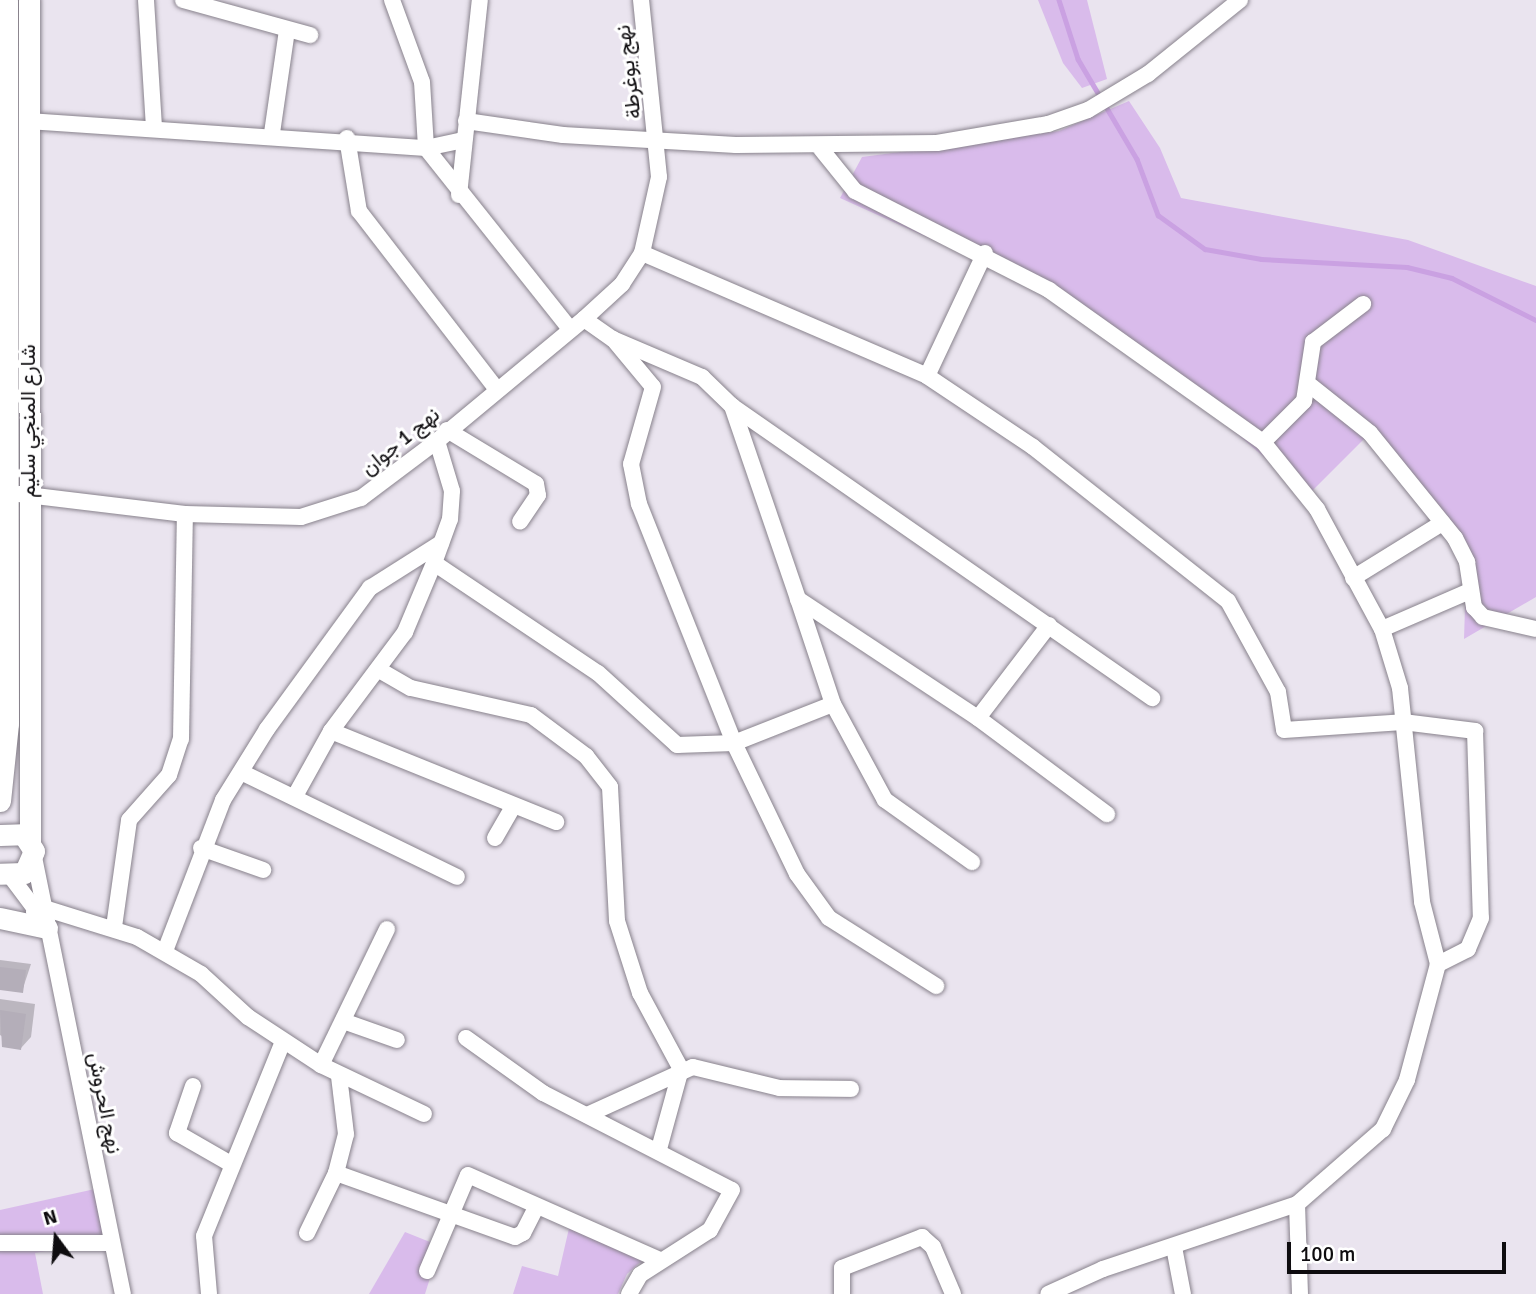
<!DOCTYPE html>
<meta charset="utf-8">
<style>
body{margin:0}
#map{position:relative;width:1536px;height:1294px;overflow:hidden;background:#eae4ef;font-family:Signika,Vazirmatn,sans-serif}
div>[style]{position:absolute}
.green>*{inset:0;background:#d9bbeb}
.shadow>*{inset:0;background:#0003}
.stream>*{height:4.5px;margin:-2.25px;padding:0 2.25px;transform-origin:2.25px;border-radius:2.25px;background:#caa1e2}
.building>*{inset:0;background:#b4aeb9}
.roads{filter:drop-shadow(0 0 2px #88828c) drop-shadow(0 0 2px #88828c)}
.minor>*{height:16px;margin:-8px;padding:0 8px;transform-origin:8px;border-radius:8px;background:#fff}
.major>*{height:21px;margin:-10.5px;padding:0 10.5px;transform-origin:10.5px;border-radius:10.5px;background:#fff}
span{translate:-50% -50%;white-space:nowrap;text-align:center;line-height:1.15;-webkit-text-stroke:6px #fff;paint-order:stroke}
.street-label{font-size:21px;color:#0e0c0f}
.north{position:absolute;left:21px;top:1203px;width:70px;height:70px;-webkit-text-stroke:5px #fff;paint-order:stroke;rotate:344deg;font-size:19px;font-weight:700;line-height:28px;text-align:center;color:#0e0c0f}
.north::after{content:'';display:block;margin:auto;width:24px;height:32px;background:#0e0c0f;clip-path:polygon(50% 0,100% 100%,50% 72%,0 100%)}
.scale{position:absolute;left:1287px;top:1242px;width:219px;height:32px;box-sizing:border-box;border:4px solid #0e0c0f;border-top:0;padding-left:9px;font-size:21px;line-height:24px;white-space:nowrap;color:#0e0c0f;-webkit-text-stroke:5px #fff;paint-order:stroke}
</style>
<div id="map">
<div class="green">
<div style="clip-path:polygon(1038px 0,1087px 0,1107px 79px,1082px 88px,1063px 63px)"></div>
<div style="clip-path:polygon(1129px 101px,1160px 148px,1181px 198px,1408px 240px,1536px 286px,1536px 597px,1464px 639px,1466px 576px,1436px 514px,1366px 437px,1308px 495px,1213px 413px,1024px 281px,840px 198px,862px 157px,1059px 131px)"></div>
<div style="clip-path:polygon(95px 1189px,104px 1240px,35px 1253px,43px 1294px,0 1294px,0 1210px)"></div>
<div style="clip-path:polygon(570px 1224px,647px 1256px,627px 1274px,618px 1294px,513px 1294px,522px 1266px,558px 1276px)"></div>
<div style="clip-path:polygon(405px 1232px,440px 1246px,425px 1294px,369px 1294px)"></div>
</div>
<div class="shadow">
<div style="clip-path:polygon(0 960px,31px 964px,22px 991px,0 988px)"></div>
<div style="clip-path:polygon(0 999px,35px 1004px,31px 1037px,21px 1048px,0 1035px)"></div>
</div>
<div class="stream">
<div style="left:1059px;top:0;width:62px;rotate:72.1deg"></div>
<div style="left:1078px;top:59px;width:116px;rotate:59.5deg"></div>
<div style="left:1137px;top:159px;width:60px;rotate:69.4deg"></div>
<div style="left:1158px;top:215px;width:58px;rotate:35.9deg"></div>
<div style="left:1205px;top:249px;width:57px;rotate:10.1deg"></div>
<div style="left:1261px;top:259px;width:146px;rotate:3.1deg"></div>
<div style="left:1407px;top:267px;width:46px;rotate:13.7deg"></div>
<div style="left:1452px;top:278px;width:94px;rotate:26.6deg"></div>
</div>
<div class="building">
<div style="clip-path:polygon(0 967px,26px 970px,23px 993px,0 990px)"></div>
<div style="clip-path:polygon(0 1010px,26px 1014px,21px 1050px,2px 1047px)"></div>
</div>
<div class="roads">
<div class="minor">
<div style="left:146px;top:0;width:128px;rotate:86.4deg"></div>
<div style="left:183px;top:0;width:132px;rotate:15.4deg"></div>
<div style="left:392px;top:0;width:87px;rotate:69.9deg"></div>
<div style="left:422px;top:82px;width:66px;rotate:86.5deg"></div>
<div style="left:426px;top:148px;width:231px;rotate:51.5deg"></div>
<div style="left:28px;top:121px;width:399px;rotate:3.9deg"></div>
<div style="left:426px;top:148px;width:39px;rotate:-12deg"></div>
<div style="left:466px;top:121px;width:98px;rotate:8.2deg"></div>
<div style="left:563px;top:135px;width:173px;rotate:3.3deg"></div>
<div style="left:736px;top:145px;width:201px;rotate:-0.6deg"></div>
<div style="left:937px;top:143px;width:113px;rotate:-9.7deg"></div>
<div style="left:1048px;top:124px;width:42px;rotate:-19.3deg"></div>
<div style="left:1088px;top:110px;width:70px;rotate:-31deg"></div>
<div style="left:1148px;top:74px;width:118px;rotate:-38.8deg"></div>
<div style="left:272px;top:133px;width:104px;rotate:-81.7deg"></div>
<div style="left:347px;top:138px;width:74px;rotate:80.7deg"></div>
<div style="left:359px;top:211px;width:224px;rotate:52.3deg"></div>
<div style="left:821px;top:149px;width:54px;rotate:51deg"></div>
<div style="left:855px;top:191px;width:218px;rotate:27deg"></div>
<div style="left:1049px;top:290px;width:262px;rotate:35.4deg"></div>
<div style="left:1263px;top:442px;width:86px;rotate:51.1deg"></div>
<div style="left:1317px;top:509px;width:136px;rotate:61.6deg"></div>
<div style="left:1382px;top:629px;width:62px;rotate:73deg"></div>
<div style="left:1400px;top:688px;width:215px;rotate:84.1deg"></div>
<div style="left:1422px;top:902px;width:64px;rotate:75.5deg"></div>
<div style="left:1438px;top:964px;width:120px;rotate:105deg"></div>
<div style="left:1407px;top:1080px;width:55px;rotate:116.1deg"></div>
<div style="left:1383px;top:1129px;width:114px;rotate:138.9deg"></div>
<div style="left:1297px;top:1204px;width:205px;rotate:161.5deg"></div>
<div style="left:1103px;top:1269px;width:60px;rotate:155.6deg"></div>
<div style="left:459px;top:195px;width:196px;rotate:-83.9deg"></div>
<div style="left:642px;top:253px;width:310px;rotate:23.3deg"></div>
<div style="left:927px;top:376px;width:128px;rotate:33.8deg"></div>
<div style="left:1033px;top:447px;width:248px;rotate:38.3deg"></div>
<div style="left:1228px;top:601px;width:104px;rotate:61.2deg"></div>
<div style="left:1278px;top:692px;width:38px;rotate:81deg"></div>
<div style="left:1284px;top:730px;width:119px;rotate:-3.8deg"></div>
<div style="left:1403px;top:722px;width:73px;rotate:7.1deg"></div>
<div style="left:1475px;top:731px;width:187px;rotate:88.2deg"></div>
<div style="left:1481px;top:918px;width:34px;rotate:113deg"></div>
<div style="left:1468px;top:949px;width:34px;rotate:153deg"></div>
<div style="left:584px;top:319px;width:35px;rotate:35deg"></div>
<div style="left:613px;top:339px;width:97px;rotate:23.1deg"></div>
<div style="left:702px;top:377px;width:42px;rotate:44deg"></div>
<div style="left:732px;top:406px;width:204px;rotate:71.1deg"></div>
<div style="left:798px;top:599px;width:216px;rotate:33.5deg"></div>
<div style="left:978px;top:718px;width:161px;rotate:36.7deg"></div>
<div style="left:613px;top:339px;width:62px;rotate:50.2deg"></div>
<div style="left:653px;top:387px;width:80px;rotate:105.9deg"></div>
<div style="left:631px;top:464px;width:41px;rotate:78.7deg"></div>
<div style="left:639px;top:504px;width:257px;rotate:68.3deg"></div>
<div style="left:734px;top:743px;width:145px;rotate:64.3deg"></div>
<div style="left:797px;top:874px;width:54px;rotate:54deg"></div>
<div style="left:829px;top:918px;width:127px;rotate:32.4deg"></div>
<div style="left:927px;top:376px;width:136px;rotate:-64.8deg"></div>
<div style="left:1311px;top:386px;width:75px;rotate:38.5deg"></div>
<div style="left:1370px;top:433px;width:135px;rotate:51deg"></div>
<div style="left:1455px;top:538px;width:27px;rotate:63deg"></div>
<div style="left:1467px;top:562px;width:46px;rotate:81.2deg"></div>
<div style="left:1474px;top:607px;width:13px;rotate:48deg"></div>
<div style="left:1483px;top:617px;width:54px;rotate:12.8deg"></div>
<div style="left:732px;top:406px;width:512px;rotate:34.81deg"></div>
<div style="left:447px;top:430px;width:104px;rotate:31.2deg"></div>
<div style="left:536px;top:484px;width:11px;rotate:80deg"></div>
<div style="left:538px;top:495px;width:32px;rotate:124deg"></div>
<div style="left:437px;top:441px;width:52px;rotate:73.3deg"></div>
<div style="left:452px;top:491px;width:28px;rotate:94deg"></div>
<div style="left:450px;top:519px;width:47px;rotate:110deg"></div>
<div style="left:434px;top:563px;width:197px;rotate:33.9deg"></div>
<div style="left:598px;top:673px;width:107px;rotate:42.3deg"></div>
<div style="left:677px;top:745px;width:57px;rotate:-2deg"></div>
<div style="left:734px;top:743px;width:106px;rotate:-21.5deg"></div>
<div style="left:1263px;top:442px;width:58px;rotate:-45deg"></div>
<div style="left:1304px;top:401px;width:60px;rotate:-81.3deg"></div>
<div style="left:1313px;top:342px;width:63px;rotate:-37.2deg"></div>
<div style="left:19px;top:494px;width:167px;rotate:6.9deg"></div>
<div style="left:185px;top:514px;width:116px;rotate:1.5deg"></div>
<div style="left:301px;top:517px;width:63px;rotate:-17.6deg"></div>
<div style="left:361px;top:498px;width:95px;rotate:-36.9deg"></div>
<div style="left:437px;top:441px;width:191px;rotate:-39.7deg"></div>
<div style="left:584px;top:319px;width:52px;rotate:-42.6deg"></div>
<div style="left:622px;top:284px;width:37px;rotate:-57deg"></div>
<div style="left:642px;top:253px;width:78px;rotate:-77.4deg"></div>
<div style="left:659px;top:177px;width:178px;rotate:-95.8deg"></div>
<div style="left:1353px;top:578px;width:105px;rotate:-31.7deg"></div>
<div style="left:798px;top:599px;width:111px;rotate:71.6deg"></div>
<div style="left:833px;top:704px;width:109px;rotate:61.6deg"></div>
<div style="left:885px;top:800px;width:107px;rotate:35.5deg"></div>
<div style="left:1382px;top:629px;width:96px;rotate:-23.4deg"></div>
<div style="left:381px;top:671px;width:34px;rotate:30deg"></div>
<div style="left:411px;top:688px;width:123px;rotate:12.7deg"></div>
<div style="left:531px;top:715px;width:69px;rotate:36.7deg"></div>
<div style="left:586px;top:756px;width:39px;rotate:52deg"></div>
<div style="left:610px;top:787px;width:134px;rotate:87deg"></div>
<div style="left:617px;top:921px;width:76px;rotate:72.3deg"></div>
<div style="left:640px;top:993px;width:86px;rotate:61.7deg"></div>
<div style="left:681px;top:1069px;width:83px;rotate:105.4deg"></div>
<div style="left:978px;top:718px;width:117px;rotate:-52.6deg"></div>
<div style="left:331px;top:731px;width:243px;rotate:22deg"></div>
<div style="left:241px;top:772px;width:240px;rotate:25.9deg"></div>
<div style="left:295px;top:796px;width:74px;rotate:-61deg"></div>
<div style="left:331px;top:731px;width:124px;rotate:-53.2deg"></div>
<div style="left:405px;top:632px;width:75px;rotate:-67.2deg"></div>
<div style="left:495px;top:838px;width:36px;rotate:-60deg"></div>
<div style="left:201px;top:848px;width:66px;rotate:19.5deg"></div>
<div style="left:34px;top:857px;width:446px;rotate:78.5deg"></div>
<div style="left:11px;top:877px;width:50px;rotate:53.1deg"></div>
<div style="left:34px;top:912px;width:11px;rotate:-22deg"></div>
<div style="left:44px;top:908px;width:97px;rotate:17.3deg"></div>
<div style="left:137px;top:937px;width:74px;rotate:30deg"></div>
<div style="left:201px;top:974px;width:64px;rotate:42.5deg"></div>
<div style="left:248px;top:1017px;width:87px;rotate:33.3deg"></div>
<div style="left:321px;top:1065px;width:114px;rotate:25.4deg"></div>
<div style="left:114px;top:927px;width:108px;rotate:-82deg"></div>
<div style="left:129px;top:820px;width:60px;rotate:-48.4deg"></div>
<div style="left:169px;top:775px;width:38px;rotate:-72deg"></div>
<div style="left:181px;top:739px;width:225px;rotate:-89deg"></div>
<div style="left:165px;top:951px;width:162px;rotate:-69deg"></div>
<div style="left:223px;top:800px;width:84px;rotate:-58.2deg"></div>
<div style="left:267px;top:729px;width:175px;rotate:-53.9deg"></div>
<div style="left:370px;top:588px;width:84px;rotate:-32.4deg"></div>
<div style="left:343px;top:1021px;width:57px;rotate:19.4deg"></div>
<div style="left:466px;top:1038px;width:95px;rotate:35.5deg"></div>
<div style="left:543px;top:1093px;width:212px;rotate:27.2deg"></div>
<div style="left:732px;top:1190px;width:46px;rotate:118.8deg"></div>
<div style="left:710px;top:1230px;width:83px;rotate:147.3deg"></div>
<div style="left:640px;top:1275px;width:22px;rotate:120deg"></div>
<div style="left:321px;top:1065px;width:151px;rotate:-64.1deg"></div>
<div style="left:193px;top:1086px;width:50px;rotate:108.8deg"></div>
<div style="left:177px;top:1133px;width:62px;rotate:29.9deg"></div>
<div style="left:587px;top:1115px;width:116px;rotate:-24.4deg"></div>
<div style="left:693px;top:1067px;width:89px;rotate:13.6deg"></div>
<div style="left:780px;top:1088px;width:71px;rotate:0.8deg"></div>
<div style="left:336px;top:1173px;width:190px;rotate:19.7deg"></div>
<div style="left:515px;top:1237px;width:9px;rotate:-27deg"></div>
<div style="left:523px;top:1233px;width:30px;rotate:-63deg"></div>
<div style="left:1297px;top:1204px;width:90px;rotate:88.1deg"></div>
<div style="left:307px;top:1233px;width:67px;rotate:-64.2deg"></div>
<div style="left:336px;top:1173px;width:40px;rotate:-75.6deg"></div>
<div style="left:346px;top:1134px;width:58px;rotate:-96.9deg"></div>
<div style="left:0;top:1243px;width:112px"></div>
<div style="left:1174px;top:1247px;width:48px;rotate:79.2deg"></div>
<div style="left:427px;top:1271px;width:104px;rotate:-66.9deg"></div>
<div style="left:468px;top:1175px;width:210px;rotate:23.9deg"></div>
<div style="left:209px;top:1294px;width:58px;rotate:-94.9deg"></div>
<div style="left:204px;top:1236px;width:210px;rotate:-67.9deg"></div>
<div style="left:842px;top:1294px;width:26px;rotate:-90deg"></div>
<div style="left:842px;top:1268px;width:86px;rotate:-21.2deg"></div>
<div style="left:922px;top:1237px;width:15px;rotate:42deg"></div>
<div style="left:933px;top:1247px;width:51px;rotate:66.9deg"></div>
</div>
<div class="major">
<div style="left:29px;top:0;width:841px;rotate:89.93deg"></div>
<div style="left:0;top:801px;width:78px;rotate:-84.1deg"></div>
<div style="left:8px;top:723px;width:723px;rotate:-90.08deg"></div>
<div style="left:0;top:835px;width:23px;rotate:-2deg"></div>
<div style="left:23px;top:834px;width:20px;rotate:57deg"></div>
<div style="left:34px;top:851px;width:24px;rotate:114deg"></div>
<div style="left:24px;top:873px;width:24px;rotate:178deg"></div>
<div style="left:0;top:918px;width:48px;rotate:12deg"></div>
</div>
</div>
<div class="street-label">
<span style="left:628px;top:72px;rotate:-97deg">نهج يوغرطة</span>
<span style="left:28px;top:421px;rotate:-90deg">شارع المنجي سليم</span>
<span style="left:400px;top:441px;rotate:-39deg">نهج 1 جوان</span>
<span style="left:105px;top:1103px;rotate:79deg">نهج الحروش</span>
</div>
<div class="north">N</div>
<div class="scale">100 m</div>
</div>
